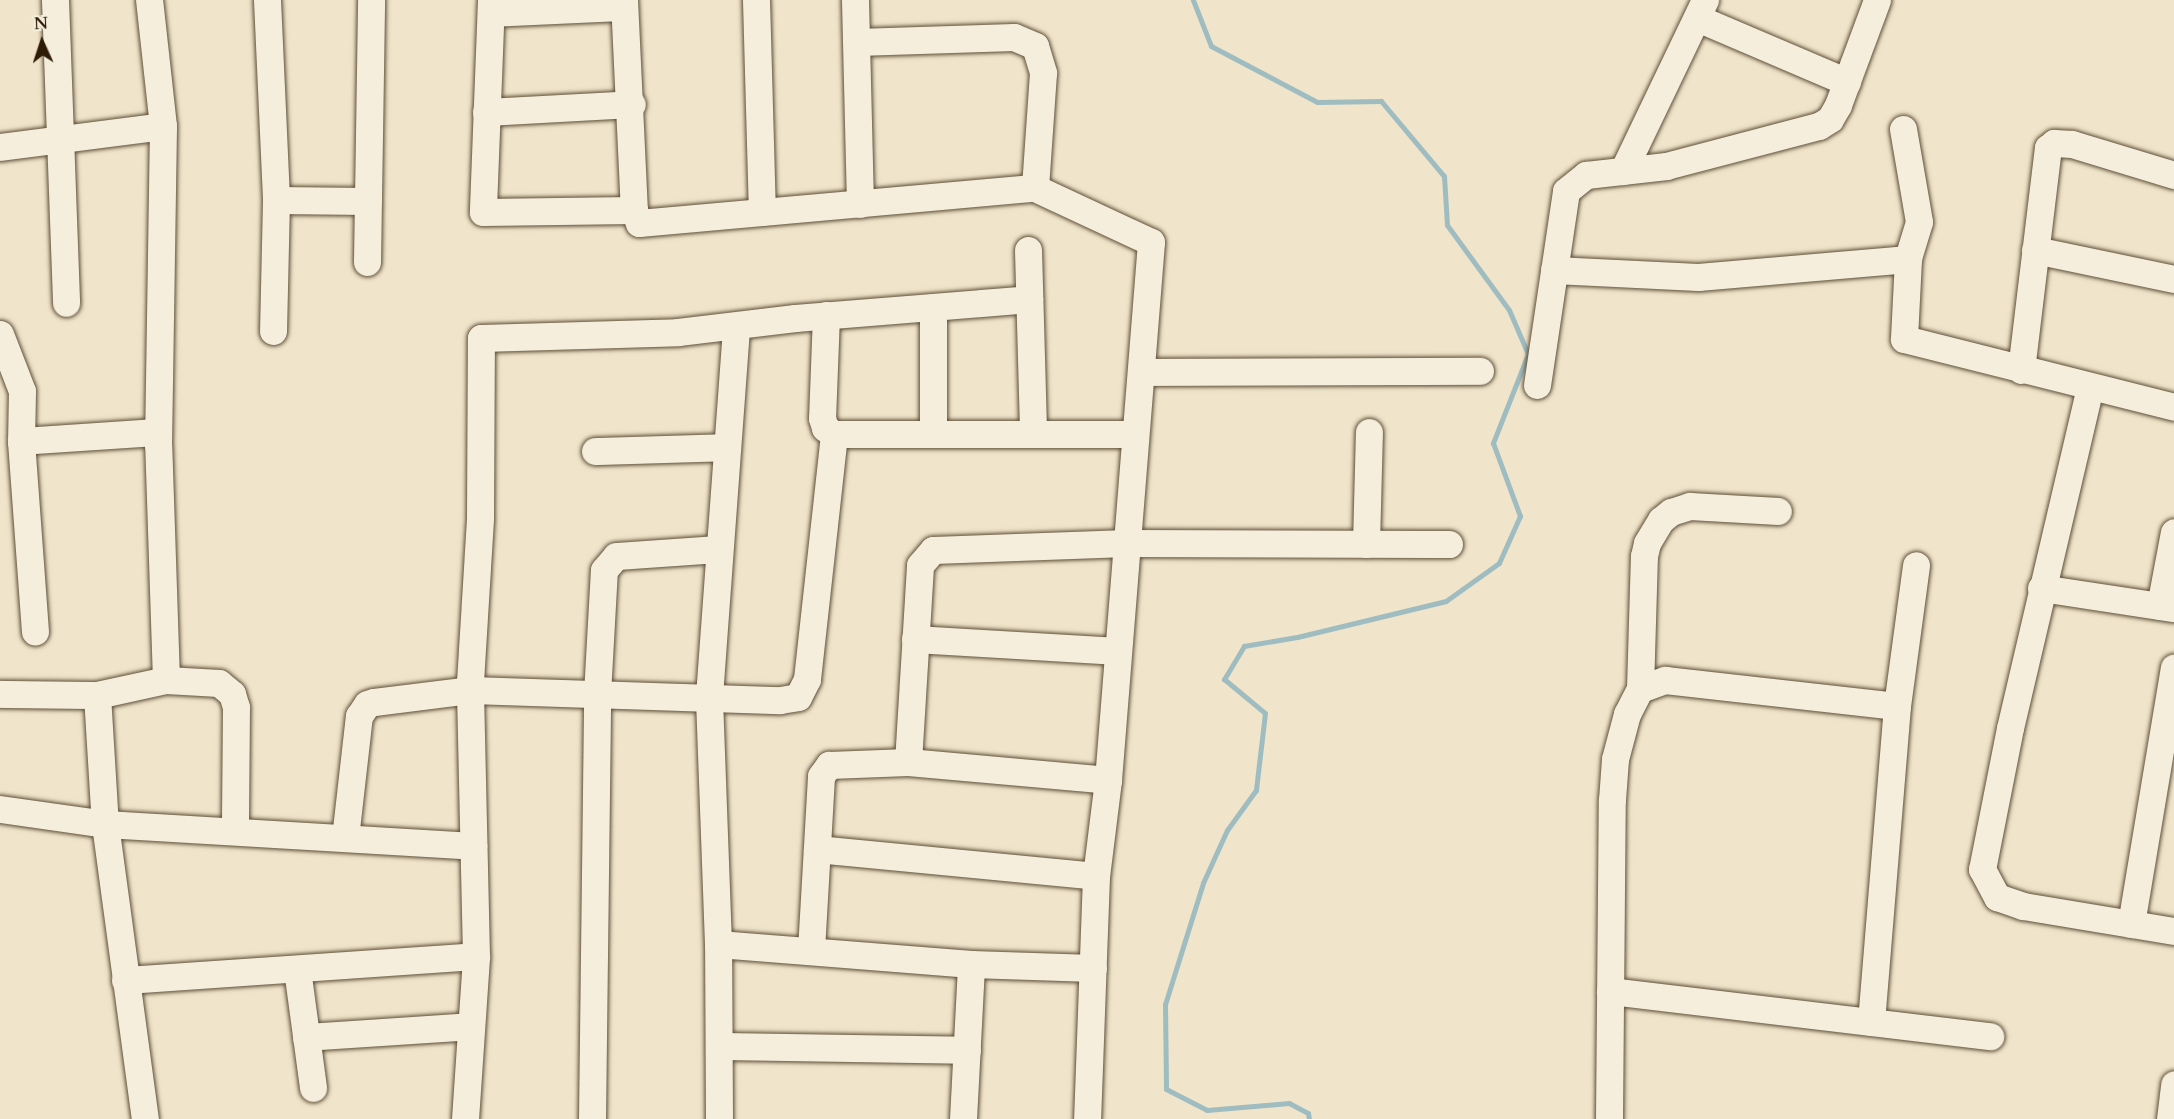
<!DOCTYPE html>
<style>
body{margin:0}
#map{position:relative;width:2174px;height:1119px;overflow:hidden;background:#f0e5cb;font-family:Cardo,serif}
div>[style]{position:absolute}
.stream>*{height:5px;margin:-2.5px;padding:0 2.5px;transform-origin:2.5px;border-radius:2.5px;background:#9fbcc1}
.roads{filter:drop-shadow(0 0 2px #5e4e37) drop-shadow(0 0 2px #5e4e37)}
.minor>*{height:27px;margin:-13.5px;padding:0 13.5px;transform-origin:13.5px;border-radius:13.5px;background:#f5eedd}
span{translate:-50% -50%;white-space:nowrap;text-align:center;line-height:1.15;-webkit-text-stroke:4.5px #f5eedd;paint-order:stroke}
.north{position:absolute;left:12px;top:12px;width:60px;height:60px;-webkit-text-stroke:4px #f5eedd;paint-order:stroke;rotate:357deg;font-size:16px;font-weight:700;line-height:24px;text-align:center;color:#2d1b06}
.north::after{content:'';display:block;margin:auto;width:21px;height:27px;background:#2d1b06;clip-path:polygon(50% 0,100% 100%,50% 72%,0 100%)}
</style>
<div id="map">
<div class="stream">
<div style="left:1193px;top:0;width:49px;rotate:68.6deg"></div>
<div style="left:1211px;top:46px;width:120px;rotate:27.8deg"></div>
<div style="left:1317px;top:102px;width:64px;rotate:-0.9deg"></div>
<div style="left:1381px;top:101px;width:98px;rotate:50deg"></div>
<div style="left:1444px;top:176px;width:49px;rotate:86.5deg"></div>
<div style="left:1447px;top:225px;width:105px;rotate:53.9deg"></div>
<div style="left:1509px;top:310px;width:48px;rotate:66.6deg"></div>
<div style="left:1528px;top:354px;width:96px;rotate:111.5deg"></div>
<div style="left:1493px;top:443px;width:78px;rotate:69.7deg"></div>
<div style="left:1520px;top:516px;width:51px;rotate:114.1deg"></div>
<div style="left:1499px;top:563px;width:65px;rotate:144.4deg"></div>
<div style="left:1446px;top:601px;width:153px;rotate:166.4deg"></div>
<div style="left:1297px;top:637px;width:54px;rotate:170.4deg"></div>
<div style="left:1244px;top:646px;width:39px;rotate:121deg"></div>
<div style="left:1224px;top:679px;width:53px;rotate:39.7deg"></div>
<div style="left:1265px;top:713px;width:78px;rotate:96.7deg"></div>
<div style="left:1256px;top:790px;width:49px;rotate:125.9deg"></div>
<div style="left:1227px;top:830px;width:58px;rotate:114.4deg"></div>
<div style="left:1203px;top:883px;width:127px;rotate:107.4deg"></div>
<div style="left:1165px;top:1004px;width:85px;rotate:89.3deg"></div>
<div style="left:1166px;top:1089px;width:46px;rotate:27.1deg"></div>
<div style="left:1207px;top:1110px;width:82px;rotate:-4.9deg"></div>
<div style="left:1289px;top:1103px;width:21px;rotate:28deg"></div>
<div style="left:1308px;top:1113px;width:6px;rotate:81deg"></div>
</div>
<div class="roads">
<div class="minor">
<div style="left:55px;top:0;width:303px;rotate:87.9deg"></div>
<div style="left:267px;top:0;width:200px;rotate:87.4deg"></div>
<div style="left:276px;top:200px;width:131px;rotate:91.3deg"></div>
<div style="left:491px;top:0;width:212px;rotate:92.2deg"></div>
<div style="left:483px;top:212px;width:151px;rotate:-0.8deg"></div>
<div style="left:624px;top:0;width:210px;rotate:87.3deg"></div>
<div style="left:634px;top:210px;width:14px;rotate:69deg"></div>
<div style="left:639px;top:223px;width:398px;rotate:-5.1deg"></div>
<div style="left:1035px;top:188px;width:128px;rotate:25deg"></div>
<div style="left:1151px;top:242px;width:540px;rotate:94.57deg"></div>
<div style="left:1108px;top:780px;width:97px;rotate:97.1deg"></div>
<div style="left:1096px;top:876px;width:243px;rotate:92.1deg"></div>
<div style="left:756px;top:0;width:212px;rotate:88.4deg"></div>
<div style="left:855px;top:0;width:204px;rotate:88.6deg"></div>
<div style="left:491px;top:13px;width:133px;rotate:-2.6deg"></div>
<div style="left:1697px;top:18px;width:163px;rotate:23.1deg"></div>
<div style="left:857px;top:42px;width:157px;rotate:-1.8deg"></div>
<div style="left:1014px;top:37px;width:23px;rotate:23deg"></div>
<div style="left:1035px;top:46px;width:28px;rotate:73deg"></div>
<div style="left:1043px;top:73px;width:115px;rotate:94deg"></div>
<div style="left:486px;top:112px;width:146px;rotate:-3.1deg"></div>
<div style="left:1903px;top:129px;width:94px;rotate:80.2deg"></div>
<div style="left:1919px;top:222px;width:39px;rotate:107deg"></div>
<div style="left:1908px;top:259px;width:80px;rotate:92.9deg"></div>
<div style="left:1904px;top:339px;width:278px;rotate:14.1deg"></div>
<div style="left:0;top:147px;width:164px;rotate:-7.3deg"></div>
<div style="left:1623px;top:171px;width:190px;rotate:-64.4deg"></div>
<div style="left:276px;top:200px;width:92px;rotate:0.6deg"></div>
<div style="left:1028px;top:250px;width:184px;rotate:88.4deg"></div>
<div style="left:2035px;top:250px;width:142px;rotate:11.8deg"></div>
<div style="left:367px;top:262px;width:262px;rotate:-89.1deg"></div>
<div style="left:1554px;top:270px;width:144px;rotate:2.8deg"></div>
<div style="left:1698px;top:277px;width:211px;rotate:-4.9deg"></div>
<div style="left:933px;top:307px;width:127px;rotate:90deg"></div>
<div style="left:826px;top:315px;width:103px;rotate:92.2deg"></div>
<div style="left:822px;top:418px;width:10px;rotate:73deg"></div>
<div style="left:825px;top:428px;width:11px;rotate:34deg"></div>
<div style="left:834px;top:434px;width:301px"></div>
<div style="left:0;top:334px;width:61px;rotate:68.9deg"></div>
<div style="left:22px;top:391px;width:50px;rotate:91.1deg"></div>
<div style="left:21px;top:441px;width:191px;rotate:85.8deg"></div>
<div style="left:2021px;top:370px;width:224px;rotate:-83.1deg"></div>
<div style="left:2048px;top:148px;width:8px;rotate:-40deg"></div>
<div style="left:2054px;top:143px;width:18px;rotate:3deg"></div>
<div style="left:2072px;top:144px;width:107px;rotate:16.9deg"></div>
<div style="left:1141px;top:372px;width:339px;rotate:-0.2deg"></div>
<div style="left:1537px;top:385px;width:196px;rotate:-81.5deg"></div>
<div style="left:1566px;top:191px;width:26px;rotate:-39deg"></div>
<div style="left:1586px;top:175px;width:81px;rotate:-6.4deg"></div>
<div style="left:1666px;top:166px;width:158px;rotate:-14.7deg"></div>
<div style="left:1819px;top:126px;width:13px;rotate:-32deg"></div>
<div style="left:1830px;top:119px;width:16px;rotate:-60deg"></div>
<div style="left:1838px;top:105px;width:112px;rotate:-69.6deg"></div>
<div style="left:2090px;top:387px;width:350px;rotate:103.2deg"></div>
<div style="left:2010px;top:728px;width:144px;rotate:101.2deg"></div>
<div style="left:1982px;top:869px;width:32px;rotate:62deg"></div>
<div style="left:1997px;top:897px;width:28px;rotate:19deg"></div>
<div style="left:2023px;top:906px;width:153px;rotate:9.4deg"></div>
<div style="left:21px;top:441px;width:137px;rotate:-3.8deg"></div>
<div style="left:595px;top:451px;width:131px;rotate:-1.7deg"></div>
<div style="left:1366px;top:544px;width:112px;rotate:-88.5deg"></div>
<div style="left:2041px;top:588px;width:134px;rotate:8.6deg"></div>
<div style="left:2160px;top:606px;width:75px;rotate:-79.3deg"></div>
<div style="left:915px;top:639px;width:203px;rotate:3.4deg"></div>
<div style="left:166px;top:680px;width:53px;rotate:3.2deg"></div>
<div style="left:219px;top:683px;width:17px;rotate:40deg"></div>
<div style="left:232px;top:694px;width:14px;rotate:73deg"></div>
<div style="left:236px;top:707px;width:124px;rotate:90.5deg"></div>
<div style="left:1640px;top:689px;width:133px;rotate:-88.3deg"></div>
<div style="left:1644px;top:556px;width:13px;rotate:-77deg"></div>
<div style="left:1647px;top:543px;width:27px;rotate:-59deg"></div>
<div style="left:1661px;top:520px;width:13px;rotate:-39deg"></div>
<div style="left:1671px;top:512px;width:20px;rotate:-18deg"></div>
<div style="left:1690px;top:506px;width:88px;rotate:3.3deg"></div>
<div style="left:0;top:694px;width:97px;rotate:0.6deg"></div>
<div style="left:97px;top:695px;width:129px;rotate:86.5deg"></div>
<div style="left:105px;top:824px;width:298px;rotate:82.3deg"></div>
<div style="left:97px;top:695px;width:71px;rotate:-12.3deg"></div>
<div style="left:166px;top:680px;width:235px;rotate:-91.9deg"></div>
<div style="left:158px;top:445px;width:319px;rotate:-89.1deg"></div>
<div style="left:163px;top:126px;width:127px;rotate:-96.3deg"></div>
<div style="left:908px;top:762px;width:197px;rotate:-86.5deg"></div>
<div style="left:920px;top:565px;width:20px;rotate:-49deg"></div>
<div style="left:933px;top:550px;width:194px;rotate:-2.1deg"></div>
<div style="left:1127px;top:543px;width:322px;rotate:0.2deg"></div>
<div style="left:0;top:809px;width:106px;rotate:8.1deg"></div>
<div style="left:105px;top:824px;width:369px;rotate:3.4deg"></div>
<div style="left:345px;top:838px;width:123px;rotate:-83.5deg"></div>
<div style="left:359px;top:716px;width:14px;rotate:-56deg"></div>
<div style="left:367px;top:704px;width:7px;rotate:-16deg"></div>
<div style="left:374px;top:702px;width:98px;rotate:-7.1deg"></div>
<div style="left:471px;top:690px;width:309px;rotate:1.9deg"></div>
<div style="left:780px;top:700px;width:18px;rotate:-9deg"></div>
<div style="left:798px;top:697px;width:20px;rotate:-63deg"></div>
<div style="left:807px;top:679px;width:246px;rotate:-83.7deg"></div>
<div style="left:817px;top:849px;width:280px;rotate:5.5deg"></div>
<div style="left:2131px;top:924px;width:260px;rotate:-80.5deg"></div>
<div style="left:718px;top:944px;width:254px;rotate:4.5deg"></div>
<div style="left:971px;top:964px;width:122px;rotate:1.9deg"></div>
<div style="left:811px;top:950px;width:174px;rotate:-86.7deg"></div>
<div style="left:821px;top:776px;width:14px;rotate:-54deg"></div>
<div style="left:829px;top:765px;width:79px;rotate:-2.2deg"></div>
<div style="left:908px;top:762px;width:201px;rotate:5.1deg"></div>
<div style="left:297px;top:969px;width:120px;rotate:82.3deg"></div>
<div style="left:125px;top:980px;width:352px;rotate:-3.9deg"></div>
<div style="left:1610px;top:991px;width:383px;rotate:6.8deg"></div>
<div style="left:1871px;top:1022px;width:317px;rotate:-85.3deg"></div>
<div style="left:1897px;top:706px;width:142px;rotate:-82.3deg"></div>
<div style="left:306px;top:1037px;width:165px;rotate:-3.8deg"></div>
<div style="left:719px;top:1046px;width:248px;rotate:0.9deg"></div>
<div style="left:465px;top:1119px;width:163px;rotate:-86.1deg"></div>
<div style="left:476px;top:956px;width:274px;rotate:-91.3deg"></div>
<div style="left:470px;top:682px;width:165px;rotate:-86.5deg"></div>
<div style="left:480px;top:517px;width:179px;rotate:-89.7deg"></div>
<div style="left:481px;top:338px;width:197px;rotate:-1.7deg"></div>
<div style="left:678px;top:332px;width:118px;rotate:-6.8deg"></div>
<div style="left:795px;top:318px;width:235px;rotate:-4.6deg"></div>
<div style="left:592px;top:1119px;width:425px;rotate:-89.3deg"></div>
<div style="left:597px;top:694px;width:124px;rotate:-86.8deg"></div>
<div style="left:604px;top:570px;width:18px;rotate:-49deg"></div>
<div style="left:616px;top:556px;width:103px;rotate:-3.9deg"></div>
<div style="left:719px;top:1119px;width:175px;rotate:-90.3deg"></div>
<div style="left:718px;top:944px;width:248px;rotate:-92.1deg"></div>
<div style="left:709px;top:696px;width:371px;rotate:-85.8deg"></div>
<div style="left:963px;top:1119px;width:155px;rotate:-87deg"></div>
<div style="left:1609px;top:1119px;width:319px;rotate:-89.5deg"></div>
<div style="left:1612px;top:800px;width:41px;rotate:-85.8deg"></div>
<div style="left:1615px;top:759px;width:47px;rotate:-75.1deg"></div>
<div style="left:1627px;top:714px;width:28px;rotate:-63deg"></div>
<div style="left:1640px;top:689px;width:27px;rotate:-20deg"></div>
<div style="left:1665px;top:680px;width:233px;rotate:6.4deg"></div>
<div style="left:2170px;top:1119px;width:35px;rotate:-83deg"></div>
</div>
</div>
<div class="north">N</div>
</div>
